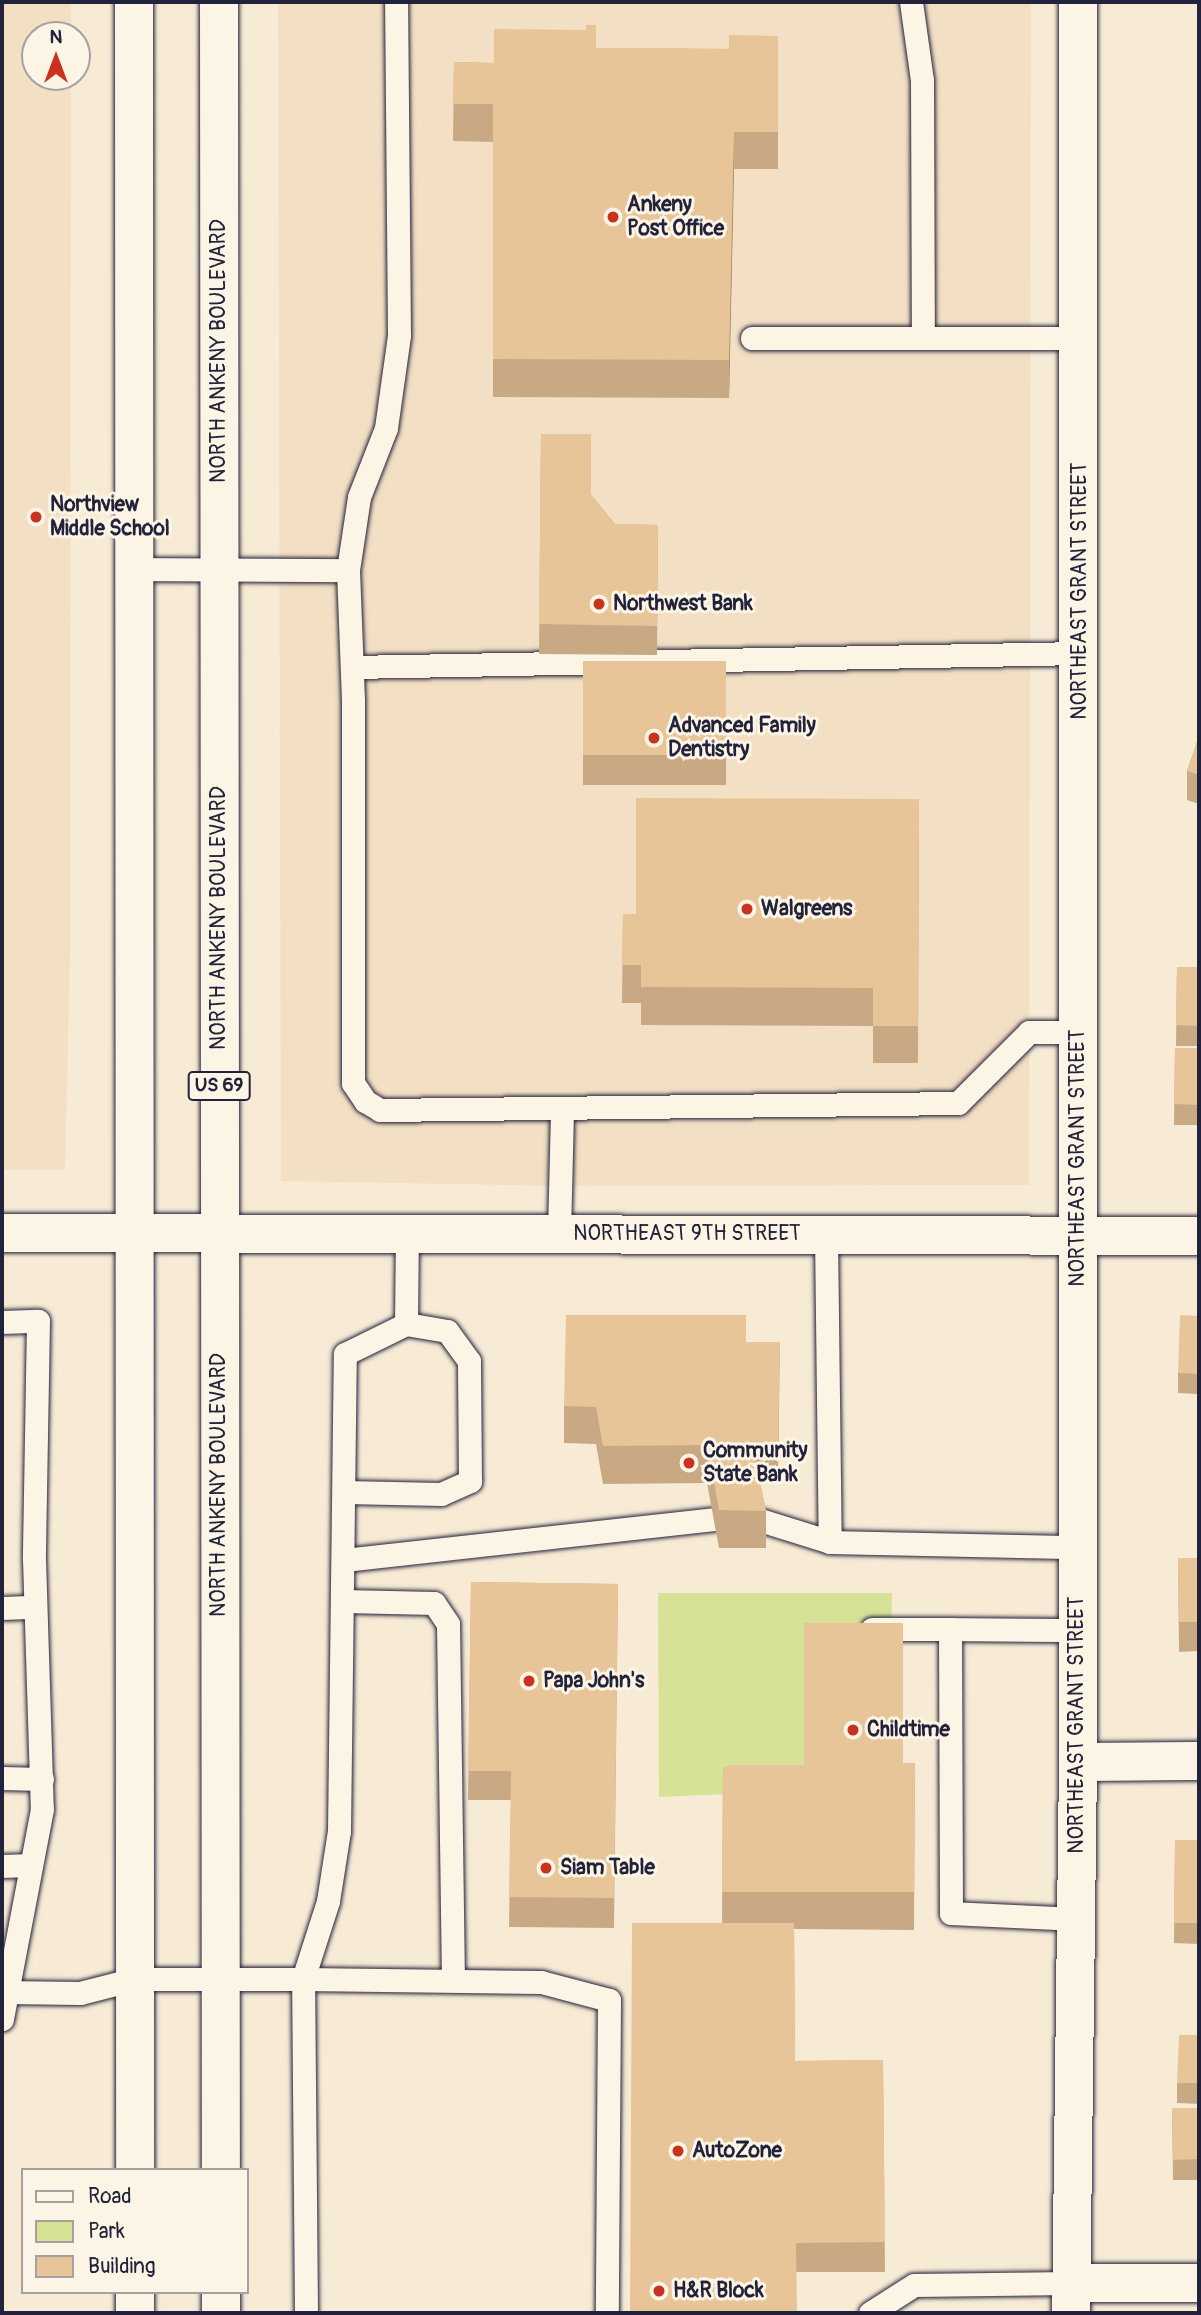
<!DOCTYPE html>
<style>
body{margin:0}
#map{position:relative;width:1201px;height:2315px;overflow:hidden;background:#f8ebd6;font-family:Pangolin,sans-serif}
div>[style]{position:absolute}
.built>*{inset:0;background:#f3dfc4}
.green>*{inset:0;background:#d6e396}
.roads{filter:drop-shadow(0 0 2px #22223b) drop-shadow(0 0 2px #22223b)}
.service>*{height:23px;margin:-11.5px;padding:0 11.5px;transform-origin:11.5px;border-radius:11.5px;background:#fcf5e5}
.minor>*{height:38px;margin:-19px;padding:0 19px;transform-origin:19px;border-radius:19px;background:#fcf5e5}
.tertiary>*{height:38px;margin:-19px;padding:0 19px;transform-origin:19px;border-radius:19px;background:#fcf5e5}
.primary>*{height:38px;margin:-19px;padding:0 19px;transform-origin:19px;border-radius:19px;background:#fcf5e5}
.wall>*{inset:0;background:#c8a984}
.shaded-wall>*{inset:0;background:#a2896b}
.building>*{inset:0;background:#e8c499}
.dots>*{width:19px;height:19px;translate:-50% -50%;box-sizing:border-box;border:4px solid #fcf5e5;border-radius:50%}
span{translate:-50% -50%;white-space:nowrap;text-align:center;line-height:1.15;-webkit-text-stroke:6px #fcf5e5;paint-order:stroke}
.shield-label span{padding:2px 5px;background:#fcf5e5;border:2px solid;border-radius:5px;-webkit-text-stroke-width:0}
.shield-label{font-size:19px;color:#22223b;font-weight:700}
.poi-label{font-size:21px;color:#22223b;font-weight:700}
.left{translate:0 -50%;text-align:left}
.street-label{font-size:21px;color:#22223b}
.frame{position:absolute;inset:0;border:4px solid #22223b;pointer-events:none}
.legend{position:absolute;left:21px;top:2168px;width:228px;height:126px;box-sizing:border-box;background:#fcf5e5;border:2px solid #a5a1a1;margin:0;padding:9px 12px;list-style:none;font-size:21px;color:#22223b}
.legend li{display:flex;align-items:center;gap:14px;height:35px}
.legend b{width:35px;border:2px solid #a5a1a1}
.north{position:absolute;left:21px;top:21px;width:70px;height:70px;box-sizing:border-box;background:#fcf5e5;border:2px solid #a5a1a1;border-radius:50%;rotate:0deg;font-size:19px;font-weight:700;line-height:28px;text-align:center;color:#22223b}
.north::after{content:'';display:block;margin:auto;width:24px;height:32px;background:#c8321e;clip-path:polygon(50% 0,100% 100%,50% 72%,0 100%)}
</style>
<div id="map">
<div class="built">
<div style="clip-path:polygon(2px 2px,71px 2px,71px 35px,35px 35px,35px 77px,71px 77px,70px 957px,65px 1170px,2px 1170px)"></div>
<div style="clip-path:polygon(278px 2px,1031px 2px,1029px 1185px,560px 1186px,281px 1181px)"></div>
</div>
<div class="green">
<div style="clip-path:polygon(658px 1593px,892px 1593px,891px 1660px,804px 1803px,728px 1794px,659px 1797px)"></div>
</div>
<div class="roads">
<div class="service">
<div style="left:911px;top:2px;width:79px;rotate:82deg"></div>
<div style="left:922px;top:80px;width:258px;rotate:89.8deg"></div>
<div style="left:752px;top:338px;width:327px"></div>
<div style="left:134px;top:569px;width:214px;rotate:0.3deg"></div>
<div style="left:348px;top:570px;width:131px;rotate:87.8deg"></div>
<div style="left:353px;top:701px;width:382px;rotate:90deg"></div>
<div style="left:353px;top:1083px;width:22px;rotate:56deg"></div>
<div style="left:365px;top:1101px;width:17px;rotate:31deg"></div>
<div style="left:380px;top:1110px;width:578px;rotate:-0.69deg"></div>
<div style="left:958px;top:1103px;width:100px;rotate:-45deg"></div>
<div style="left:1029px;top:1032px;width:50px"></div>
<div style="left:348px;top:570px;width:74px;rotate:-81.4deg"></div>
<div style="left:359px;top:497px;width:74px;rotate:-68.6deg"></div>
<div style="left:386px;top:428px;width:94px;rotate:-82deg"></div>
<div style="left:399px;top:335px;width:333px;rotate:-90.5deg"></div>
<div style="left:352px;top:667px;width:728px;rotate:-1.1deg"></div>
<div style="left:559px;top:1234px;width:125px;rotate:-88.6deg"></div>
<div style="left:826px;top:1235px;width:307px;rotate:89.3deg"></div>
<div style="left:2px;top:1322px;width:36px;rotate:-2deg"></div>
<div style="left:38px;top:1321px;width:238px;rotate:91deg"></div>
<div style="left:34px;top:1559px;width:250px;rotate:88.2deg"></div>
<div style="left:42px;top:1809px;width:214px;rotate:100.8deg"></div>
<div style="left:344px;top:1492px;width:97px;rotate:1.2deg"></div>
<div style="left:441px;top:1494px;width:32px;rotate:-24deg"></div>
<div style="left:470px;top:1481px;width:120px;rotate:-90.5deg"></div>
<div style="left:469px;top:1361px;width:37px;rotate:-126deg"></div>
<div style="left:447px;top:1331px;width:42px;rotate:-170.3deg"></div>
<div style="left:760px;top:1520px;width:73px;rotate:17.4deg"></div>
<div style="left:830px;top:1542px;width:248px;rotate:1.2deg"></div>
<div style="left:344px;top:1560px;width:372px;rotate:-6.3deg"></div>
<div style="left:343px;top:1601px;width:91px;rotate:1.3deg"></div>
<div style="left:434px;top:1603px;width:25px;rotate:56deg"></div>
<div style="left:448px;top:1624px;width:356px;rotate:89.2deg"></div>
<div style="left:2px;top:1608px;width:33px;rotate:-2deg"></div>
<div style="left:872px;top:1629px;width:78px"></div>
<div style="left:2px;top:1778px;width:40px;rotate:1.4deg"></div>
<div style="left:2px;top:1866px;width:29px;rotate:-2deg"></div>
<div style="left:1076px;top:1919px;width:125px;rotate:-177.3deg"></div>
<div style="left:951px;top:1913px;width:284px;rotate:-90.2deg"></div>
<div style="left:950px;top:1629px;width:127px;rotate:0.5deg"></div>
<div style="left:2px;top:1992px;width:78px;rotate:0.7deg"></div>
<div style="left:80px;top:1993px;width:57px;rotate:-14.3deg"></div>
<div style="left:135px;top:1979px;width:168px"></div>
<div style="left:303px;top:1979px;width:238px;rotate:0.7deg"></div>
<div style="left:541px;top:1982px;width:70px;rotate:14.8deg"></div>
<div style="left:609px;top:2000px;width:313px;rotate:90.4deg"></div>
<div style="left:306px;top:2313px;width:334px;rotate:-90.5deg"></div>
<div style="left:303px;top:1979px;width:82px;rotate:-72.2deg"></div>
<div style="left:328px;top:1901px;width:71px;rotate:-81.1deg"></div>
<div style="left:339px;top:1831px;width:477px;rotate:-89.3deg"></div>
<div style="left:345px;top:1354px;width:68px;rotate:-26.2deg"></div>
<div style="left:406px;top:1324px;width:91px;rotate:-89.4deg"></div>
<div style="left:870px;top:2313px;width:52px;rotate:-32.5deg"></div>
<div style="left:914px;top:2285px;width:157px;rotate:-0.7deg"></div>
</div>
<div class="minor">
<div style="left:1078px;top:1762px;width:121px;rotate:-0.5deg"></div>
<div style="left:1071px;top:2283px;width:128px"></div>
<div style="left:1071px;top:2313px;width:551px;rotate:-89.27deg"></div>
<div style="left:1078px;top:1762px;width:1760px;rotate:-90deg"></div>
</div>
<div class="tertiary">
<div style="left:2px;top:1233px;width:1197px;rotate:0.14deg"></div>
</div>
<div class="primary">
<div style="left:134px;top:2px;width:2168px;rotate:89.97deg"></div>
<div style="left:219px;top:2px;width:2168px;rotate:89.95deg"></div>
<div style="left:135px;top:2292px;width:21px;rotate:90deg"></div>
<div style="left:221px;top:2313px;width:21px;rotate:-90deg"></div>
</div>
</div>
<div class="wall">
<div style="clip-path:polygon(778px 36px,778px 169px,734px 169px,729px 398px,493px 397px,493px 142px,453px 141px,454px 62px,494px 63px,596px 48px,729px 49px)"></div>
<div style="clip-path:polygon(541px 434px,615px 524px,658px 525px,657px 655px,539px 654px)"></div>
<div style="clip-path:polygon(583px 661px,726px 661px,726px 785px,583px 785px)"></div>
<div style="clip-path:polygon(1199px 736px,1199px 804px,1187px 800px,1187px 771px)"></div>
<div style="clip-path:polygon(919px 799px,918px 1063px,873px 1063px,873px 1026px,641px 1025px,641px 1003px,622px 1003px,623px 914px,636px 914px)"></div>
<div style="clip-path:polygon(1177px 967px,1199px 967px,1199px 1046px,1176px 1046px)"></div>
<div style="clip-path:polygon(2px 968px,4px 1060px,4px 1090px,2px 1090px)"></div>
<div style="clip-path:polygon(1175px 1048px,1199px 1048px,1199px 1125px,1174px 1125px)"></div>
<div style="clip-path:polygon(1199px 1316px,1199px 1408px,1198px 1408px,1198px 1394px,1178px 1393px,1178px 1373px)"></div>
<div style="clip-path:polygon(746px 1342px,780px 1342px,778px 1482px,760px 1482px,766px 1511px,766px 1548px,719px 1548px,707px 1483px,603px 1484px,596px 1444px,564px 1443px,564px 1406px)"></div>
<div style="clip-path:polygon(1199px 1535px,1199px 1651px,1179px 1652px,1178px 1558px,1197px 1558px)"></div>
<div style="clip-path:polygon(471px 1582px,618px 1584px,614px 1928px,509px 1927px,511px 1800px,468px 1800px)"></div>
<div style="clip-path:polygon(915px 1763px,914px 1930px,794px 1929px,795px 2061px,883px 2060px,885px 2272px,796px 2272px,722px 1923px,723px 1768px,804px 1765px)"></div>
<div style="clip-path:polygon(1175px 1840px,1199px 1840px,1199px 1944px,1174px 1943px)"></div>
<div style="clip-path:polygon(1199px 2035px,1199px 2104px,1177px 2103px,1177px 2083px)"></div>
<div style="clip-path:polygon(1172px 2108px,1199px 2108px,1199px 2180px,1173px 2180px)"></div>
</div>
<div class="shaded-wall">
<div style="clip-path:polygon(734px 132px,734px 169px,729px 398px,729px 360px)"></div>
</div>
<div class="building">
<div style="clip-path:polygon(586px 25px,596px 25px,596px 48px,729px 49px,729px 35px,778px 36px,778px 132px,734px 132px,729px 360px,493px 359px,493px 104px,453px 104px,454px 62px,494px 63px,494px 29px,586px 30px)"></div>
<div style="clip-path:polygon(541px 434px,591px 434px,591px 495px,615px 524px,658px 525px,657px 626px,539px 624px)"></div>
<div style="clip-path:polygon(583px 661px,726px 661px,726px 755px,583px 755px)"></div>
<div style="clip-path:polygon(1199px 736px,1199px 775px,1187px 771px)"></div>
<div style="clip-path:polygon(636px 798px,919px 799px,918px 1026px,873px 1026px,873px 988px,641px 987px,641px 965px,622px 965px,623px 914px,636px 914px)"></div>
<div style="clip-path:polygon(1177px 967px,1199px 967px,1199px 1026px,1176px 1025px)"></div>
<div style="clip-path:polygon(2px 968px,4px 1060px,2px 1060px)"></div>
<div style="clip-path:polygon(1175px 1048px,1199px 1048px,1199px 1105px,1174px 1104px)"></div>
<div style="clip-path:polygon(566px 1315px,746px 1315px,746px 1342px,780px 1342px,778px 1445px,752px 1445px,766px 1511px,719px 1510px,707px 1445px,603px 1446px,596px 1407px,564px 1406px)"></div>
<div style="clip-path:polygon(1180px 1315px,1199px 1316px,1199px 1388px,1198px 1388px,1198px 1374px,1178px 1373px)"></div>
<div style="clip-path:polygon(1197px 1535px,1199px 1535px,1199px 1622px,1179px 1622px,1178px 1558px,1197px 1558px)"></div>
<div style="clip-path:polygon(471px 1582px,618px 1584px,614px 1898px,509px 1897px,511px 1771px,468px 1771px)"></div>
<div style="clip-path:polygon(804px 1623px,903px 1623px,903px 1763px,915px 1763px,914px 1892px,722px 1892px,723px 1768px,730px 1765px,804px 1765px)"></div>
<div style="clip-path:polygon(1175px 1840px,1199px 1840px,1199px 1923px,1174px 1923px)"></div>
<div style="clip-path:polygon(632px 1923px,794px 1923px,795px 2061px,883px 2060px,885px 2242px,796px 2243px,797px 2313px,630px 2313px)"></div>
<div style="clip-path:polygon(1179px 2035px,1199px 2035px,1199px 2083px,1177px 2083px)"></div>
<div style="clip-path:polygon(1172px 2108px,1199px 2108px,1199px 2159px,1173px 2160px)"></div>
</div>
<div class="dots">
<div style="left:613px;top:217px;background:#c8321e"></div>
<div style="left:36px;top:517px;background:#c8321e"></div>
<div style="left:599px;top:604px;background:#c8321e"></div>
<div style="left:654px;top:738px;background:#c8321e"></div>
<div style="left:747px;top:909px;background:#c8321e"></div>
<div style="left:689px;top:1463px;background:#c8321e"></div>
<div style="left:529px;top:1681px;background:#c8321e"></div>
<div style="left:853px;top:1730px;background:#c8321e"></div>
<div style="left:546px;top:1868px;background:#c8321e"></div>
<div style="left:678px;top:2151px;background:#c8321e"></div>
<div style="left:659px;top:2291px;background:#c8321e"></div>
</div>
<div class="shield-label">
<span style="left:219px;top:1086px">US 69</span>
</div>
<div class="poi-label">
<span class="left" style="left:627px;top:217px">Ankeny<br>Post Office</span>
<span class="left" style="left:50px;top:517px">Northview<br>Middle School</span>
<span class="left" style="left:613px;top:604px">Northwest Bank</span>
<span class="left" style="left:668px;top:738px">Advanced Family<br>Dentistry</span>
<span class="left" style="left:761px;top:909px">Walgreens</span>
<span class="left" style="left:703px;top:1463px">Community<br>State Bank</span>
<span class="left" style="left:543px;top:1681px">Papa John's</span>
<span class="left" style="left:867px;top:1730px">Childtime</span>
<span class="left" style="left:560px;top:1868px">Siam Table</span>
<span class="left" style="left:692px;top:2151px">AutoZone</span>
<span class="left" style="left:673px;top:2291px">H&amp;R Block</span>
</div>
<div class="street-label">
<span style="left:219px;top:351px;rotate:-90deg">NORTH ANKENY BOULEVARD</span>
<span style="left:1080px;top:591px;rotate:-90deg">NORTHEAST GRANT STREET</span>
<span style="left:219px;top:918px;rotate:-90deg">NORTH ANKENY BOULEVARD</span>
<span style="left:1078px;top:1158px;rotate:-90deg">NORTHEAST GRANT STREET</span>
<span style="left:687px;top:1234px">NORTHEAST 9TH STREET</span>
<span style="left:219px;top:1485px;rotate:-90deg">NORTH ANKENY BOULEVARD</span>
<span style="left:1077px;top:1725px;rotate:-90deg">NORTHEAST GRANT STREET</span>
</div>
<div class="frame"></div>
<ul class="legend">
<li><b style="height:9px;background:#fcf5e5"></b>Road</li>
<li><b style="height:19px;background:#d6e396"></b>Park</li>
<li><b style="height:19px;background:#e8c499"></b>Building</li>
</ul>
<div class="north">N</div>
</div>
